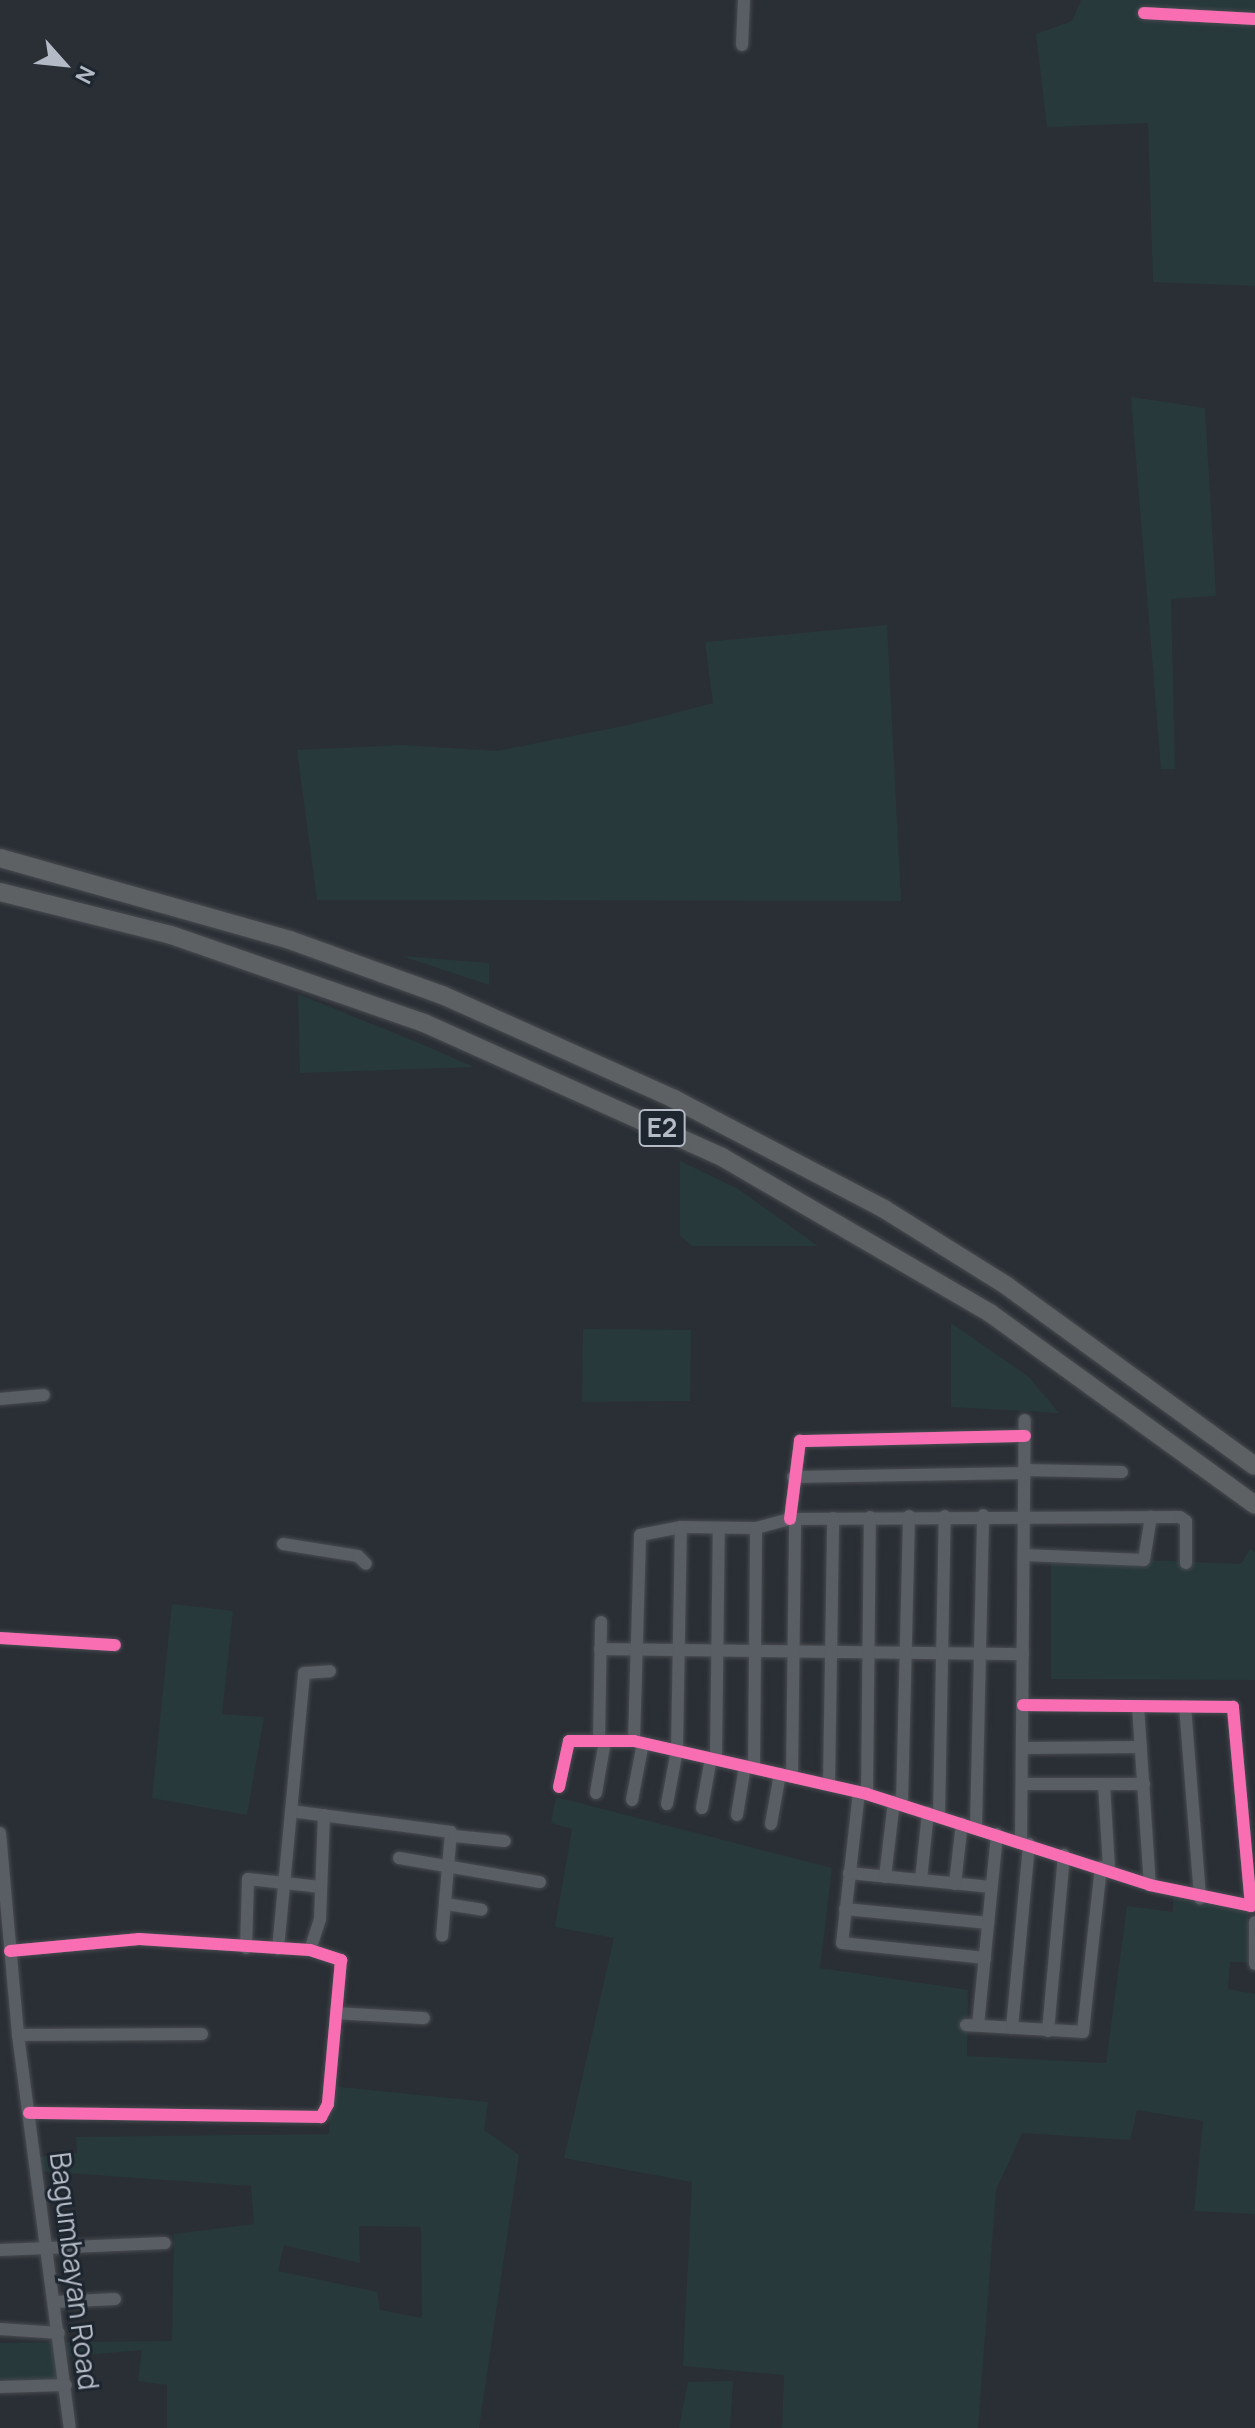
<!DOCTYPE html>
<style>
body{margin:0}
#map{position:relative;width:1255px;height:2428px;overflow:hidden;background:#2a2f35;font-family:Manrope,sans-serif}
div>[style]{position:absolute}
.green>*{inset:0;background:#27393b}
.roads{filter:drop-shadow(0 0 2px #484b50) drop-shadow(0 0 2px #484b50)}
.minor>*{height:12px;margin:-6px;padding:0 6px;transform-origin:6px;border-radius:6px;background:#595d64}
.highway>*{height:18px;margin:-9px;padding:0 9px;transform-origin:9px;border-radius:9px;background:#5e6164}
.cycleway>*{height:12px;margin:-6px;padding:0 6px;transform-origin:6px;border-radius:6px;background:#f96db3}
span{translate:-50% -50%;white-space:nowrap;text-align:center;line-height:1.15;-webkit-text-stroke:6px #1d252f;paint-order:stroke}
.shield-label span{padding:2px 6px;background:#1d252f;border:2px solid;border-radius:6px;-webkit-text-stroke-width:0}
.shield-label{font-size:26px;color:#b4bbc6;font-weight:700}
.street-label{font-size:28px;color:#b4bbc6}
.north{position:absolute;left:24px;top:24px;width:80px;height:80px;-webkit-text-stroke:6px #1d252f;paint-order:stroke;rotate:117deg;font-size:22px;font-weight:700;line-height:32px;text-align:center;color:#b4bbc6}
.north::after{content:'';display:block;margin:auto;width:28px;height:36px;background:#b4bbc6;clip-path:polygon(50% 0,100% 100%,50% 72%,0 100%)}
</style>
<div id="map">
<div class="green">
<div style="clip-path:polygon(1081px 0,1255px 0,1255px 286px,1153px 282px,1148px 123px,1047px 127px,1036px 34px,1072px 21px)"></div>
<div style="clip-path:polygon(1131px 397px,1205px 408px,1216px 596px,1171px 599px,1175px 769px,1161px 769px)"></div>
<div style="clip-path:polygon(887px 625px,901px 901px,317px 900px,297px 750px,403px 745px,497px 751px,633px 724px,713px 703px,705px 642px)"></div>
<div style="clip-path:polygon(402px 956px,489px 963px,489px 985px)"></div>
<div style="clip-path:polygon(298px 994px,426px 1046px,474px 1067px,300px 1073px)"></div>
<div style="clip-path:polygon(680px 1161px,738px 1189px,818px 1246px,692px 1246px,680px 1236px)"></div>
<div style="clip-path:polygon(951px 1323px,1029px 1377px,1059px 1413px,951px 1407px)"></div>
<div style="clip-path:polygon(583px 1329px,691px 1330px,690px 1401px,582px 1402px)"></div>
<div style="clip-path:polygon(1250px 1549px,1255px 1552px,1255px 1680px,1051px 1679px,1051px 1556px,1241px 1564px)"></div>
<div style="clip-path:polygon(172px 1604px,233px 1611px,222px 1714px,264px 1717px,247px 1815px,152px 1798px)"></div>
<div style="clip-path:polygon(556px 1797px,832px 1868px,820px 1968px,968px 1990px,967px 2056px,1106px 2063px,1127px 1906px,1173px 1912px,1173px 1896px,1248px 1912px,1249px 1962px,1230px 1962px,1228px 1989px,1255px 1994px,1255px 2214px,1194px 2211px,1203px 2121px,1137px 2110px,1130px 2140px,1022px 2133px,996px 2190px,978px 2428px,782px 2428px,784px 2375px,683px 2366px,692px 2182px,564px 2158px,614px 1938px,555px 1927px,572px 1829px,551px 1823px)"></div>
<div style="clip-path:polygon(evenodd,330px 2086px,488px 2102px,484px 2130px,519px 2155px,479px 2428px,167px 2428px,167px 2385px,138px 2381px,142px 2350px,63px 2357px,66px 2385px,0 2387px,0 2343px,172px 2341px,174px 2234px,254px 2224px,251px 2186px,37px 2171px,35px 2157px,77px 2153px,76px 2137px,329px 2134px,330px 2086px,359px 2226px,421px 2227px,422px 2318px,380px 2310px,377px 2292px,278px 2271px,284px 2245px,360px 2263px,359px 2226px)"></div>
<div style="clip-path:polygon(733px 2381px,730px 2428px,679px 2428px,688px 2382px)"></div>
</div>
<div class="roads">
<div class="minor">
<div style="left:1144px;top:13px;width:111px;rotate:3.1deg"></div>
<div style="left:742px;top:45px;width:45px;rotate:-87.5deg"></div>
<div style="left:0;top:1399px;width:44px;rotate:-5.2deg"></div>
<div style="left:1025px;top:1470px;width:97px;rotate:1.2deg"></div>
<div style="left:793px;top:1477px;width:232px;rotate:-1deg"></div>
<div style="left:790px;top:1519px;width:79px;rotate:-82.7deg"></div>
<div style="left:800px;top:1441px;width:225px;rotate:-1.3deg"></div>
<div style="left:283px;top:1544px;width:76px;rotate:9.1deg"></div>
<div style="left:358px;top:1556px;width:11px;rotate:45deg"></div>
<div style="left:1024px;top:1555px;width:120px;rotate:2.4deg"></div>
<div style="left:1144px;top:1560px;width:44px;rotate:-80.8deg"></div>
<div style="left:0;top:1638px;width:115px;rotate:3.5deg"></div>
<div style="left:600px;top:1649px;width:423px;rotate:0.7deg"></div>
<div style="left:1138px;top:1706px;width:179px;rotate:86.2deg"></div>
<div style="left:1185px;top:1706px;width:193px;rotate:85.5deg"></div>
<div style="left:599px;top:1741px;width:119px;rotate:-89deg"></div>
<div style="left:634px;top:1741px;width:206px;rotate:-88.3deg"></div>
<div style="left:640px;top:1535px;width:42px;rotate:-11deg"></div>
<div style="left:681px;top:1527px;width:75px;rotate:0.8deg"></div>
<div style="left:756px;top:1528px;width:35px;rotate:-15deg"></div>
<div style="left:790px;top:1519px;width:390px;rotate:-0.3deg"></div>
<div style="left:1180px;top:1517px;width:7px;rotate:34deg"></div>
<div style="left:1186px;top:1521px;width:42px;rotate:90deg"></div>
<div style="left:1022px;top:1748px;width:119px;rotate:-0.5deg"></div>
<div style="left:716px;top:1759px;width:231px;rotate:-89.3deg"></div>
<div style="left:754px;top:1768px;width:240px;rotate:-89.5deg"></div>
<div style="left:792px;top:1777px;width:258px;rotate:-89.3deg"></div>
<div style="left:1022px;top:1784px;width:122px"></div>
<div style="left:1104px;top:1784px;width:85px;rotate:86.6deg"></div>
<div style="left:829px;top:1785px;width:267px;rotate:-89.1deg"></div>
<div style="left:559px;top:1787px;width:47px;rotate:-77.7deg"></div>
<div style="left:569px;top:1741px;width:65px"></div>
<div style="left:634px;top:1741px;width:239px;rotate:12.8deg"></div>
<div style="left:867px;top:1794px;width:297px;rotate:17.8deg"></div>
<div style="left:1150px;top:1885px;width:103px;rotate:11.7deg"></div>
<div style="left:1251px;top:1906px;width:200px;rotate:-95.2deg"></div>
<div style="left:1233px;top:1707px;width:210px;rotate:-179.5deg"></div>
<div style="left:859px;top:1792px;width:152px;rotate:96.4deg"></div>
<div style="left:842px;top:1943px;width:144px;rotate:6deg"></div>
<div style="left:596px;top:1793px;width:53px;rotate:-80.2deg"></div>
<div style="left:867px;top:1794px;width:277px;rotate:-89.4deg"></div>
<div style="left:632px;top:1800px;width:58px;rotate:-79.1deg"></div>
<div style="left:667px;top:1804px;width:55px;rotate:-79.5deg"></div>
<div style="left:677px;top:1750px;width:223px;rotate:-89deg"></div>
<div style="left:902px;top:1804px;width:288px;rotate:-88.6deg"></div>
<div style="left:702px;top:1808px;width:51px;rotate:-79.8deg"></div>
<div style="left:291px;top:1811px;width:161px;rotate:7.5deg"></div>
<div style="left:451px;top:1832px;width:104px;rotate:94.9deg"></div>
<div style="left:737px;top:1815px;width:50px;rotate:-80.7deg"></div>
<div style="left:939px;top:1816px;width:300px;rotate:-88.9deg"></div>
<div style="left:771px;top:1824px;width:51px;rotate:-79.8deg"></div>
<div style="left:976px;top:1828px;width:313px;rotate:-88.7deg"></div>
<div style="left:0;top:1833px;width:203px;rotate:84.9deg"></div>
<div style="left:18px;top:2035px;width:396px;rotate:82.5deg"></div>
<div style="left:454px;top:1836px;width:51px;rotate:5.6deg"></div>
<div style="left:1021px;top:1842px;width:422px;rotate:-89.5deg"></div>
<div style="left:399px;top:1858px;width:143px;rotate:9.7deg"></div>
<div style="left:849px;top:1873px;width:143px;rotate:5.6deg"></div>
<div style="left:885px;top:1877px;width:76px;rotate:-83.2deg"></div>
<div style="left:921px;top:1880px;width:68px;rotate:-84.1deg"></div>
<div style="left:955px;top:1884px;width:61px;rotate:-83.5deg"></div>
<div style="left:446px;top:1904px;width:36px;rotate:9deg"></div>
<div style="left:845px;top:1909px;width:144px;rotate:5.6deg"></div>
<div style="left:1255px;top:1922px;width:42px;rotate:90deg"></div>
<div style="left:246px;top:1948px;width:69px;rotate:-88.3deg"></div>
<div style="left:248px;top:1879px;width:73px;rotate:6.3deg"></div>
<div style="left:278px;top:1949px;width:277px;rotate:-84.6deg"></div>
<div style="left:304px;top:1673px;width:26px;rotate:-4deg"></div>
<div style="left:310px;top:1950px;width:33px;rotate:-72deg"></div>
<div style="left:320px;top:1919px;width:104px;rotate:-87.8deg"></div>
<div style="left:10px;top:1951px;width:130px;rotate:-5.3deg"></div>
<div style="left:139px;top:1939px;width:171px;rotate:3.7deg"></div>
<div style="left:310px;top:1950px;width:33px;rotate:18deg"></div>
<div style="left:341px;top:1960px;width:145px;rotate:95.2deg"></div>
<div style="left:328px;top:2104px;width:15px;rotate:118deg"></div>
<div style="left:321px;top:2117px;width:292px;rotate:-179.2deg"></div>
<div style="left:336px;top:2013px;width:88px;rotate:3.3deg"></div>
<div style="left:966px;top:2025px;width:117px;rotate:3.4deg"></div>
<div style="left:1083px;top:2032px;width:166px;rotate:-83.8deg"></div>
<div style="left:978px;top:2025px;width:192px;rotate:-84.3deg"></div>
<div style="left:1012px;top:2028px;width:185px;rotate:-84.7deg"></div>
<div style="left:1048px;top:2031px;width:177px;rotate:-84.8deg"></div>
<div style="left:18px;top:2035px;width:184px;rotate:-0.3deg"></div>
<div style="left:0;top:2250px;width:165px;rotate:-2.4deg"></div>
<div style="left:55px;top:2302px;width:60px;rotate:-2.9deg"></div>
<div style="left:0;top:2329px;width:59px;rotate:3.9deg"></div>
<div style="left:0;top:2387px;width:66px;rotate:-1.7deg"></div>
</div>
<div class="highway">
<div style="left:0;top:858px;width:301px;rotate:15.8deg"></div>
<div style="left:290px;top:940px;width:162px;rotate:19.9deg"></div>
<div style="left:442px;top:995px;width:254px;rotate:24.1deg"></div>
<div style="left:674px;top:1099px;width:237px;rotate:27.6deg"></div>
<div style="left:884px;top:1209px;width:145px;rotate:32deg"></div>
<div style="left:1007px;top:1286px;width:306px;rotate:36deg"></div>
<div style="left:0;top:892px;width:176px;rotate:14.1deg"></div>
<div style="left:171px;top:935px;width:268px;rotate:19.2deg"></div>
<div style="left:424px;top:1023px;width:327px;rotate:24.2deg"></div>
<div style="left:722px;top:1157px;width:310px;rotate:30.2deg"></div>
<div style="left:990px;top:1313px;width:327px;rotate:35.9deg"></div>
</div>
</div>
<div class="cycleway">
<div style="left:1144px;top:13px;width:111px;rotate:3.1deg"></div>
<div style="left:790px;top:1519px;width:79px;rotate:-82.7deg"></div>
<div style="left:800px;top:1441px;width:225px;rotate:-1.3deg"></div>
<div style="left:0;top:1638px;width:115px;rotate:3.5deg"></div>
<div style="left:559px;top:1787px;width:47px;rotate:-77.7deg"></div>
<div style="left:569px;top:1741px;width:65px"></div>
<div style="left:634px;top:1741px;width:239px;rotate:12.8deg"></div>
<div style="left:867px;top:1794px;width:297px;rotate:17.8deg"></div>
<div style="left:1150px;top:1885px;width:103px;rotate:11.7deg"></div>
<div style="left:1251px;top:1906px;width:200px;rotate:-95.2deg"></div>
<div style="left:1233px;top:1707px;width:210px;rotate:-179.5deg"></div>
<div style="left:10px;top:1951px;width:130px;rotate:-5.3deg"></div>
<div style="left:139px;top:1939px;width:171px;rotate:3.7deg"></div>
<div style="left:310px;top:1950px;width:33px;rotate:18deg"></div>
<div style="left:341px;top:1960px;width:145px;rotate:95.2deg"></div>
<div style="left:328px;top:2104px;width:15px;rotate:118deg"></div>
<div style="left:321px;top:2117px;width:292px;rotate:-179.2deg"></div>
</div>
<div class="shield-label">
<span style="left:662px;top:1128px">E2</span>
</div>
<div class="street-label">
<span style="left:75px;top:2271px;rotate:83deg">Bagumbayan Road</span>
</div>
<div class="north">N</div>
</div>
